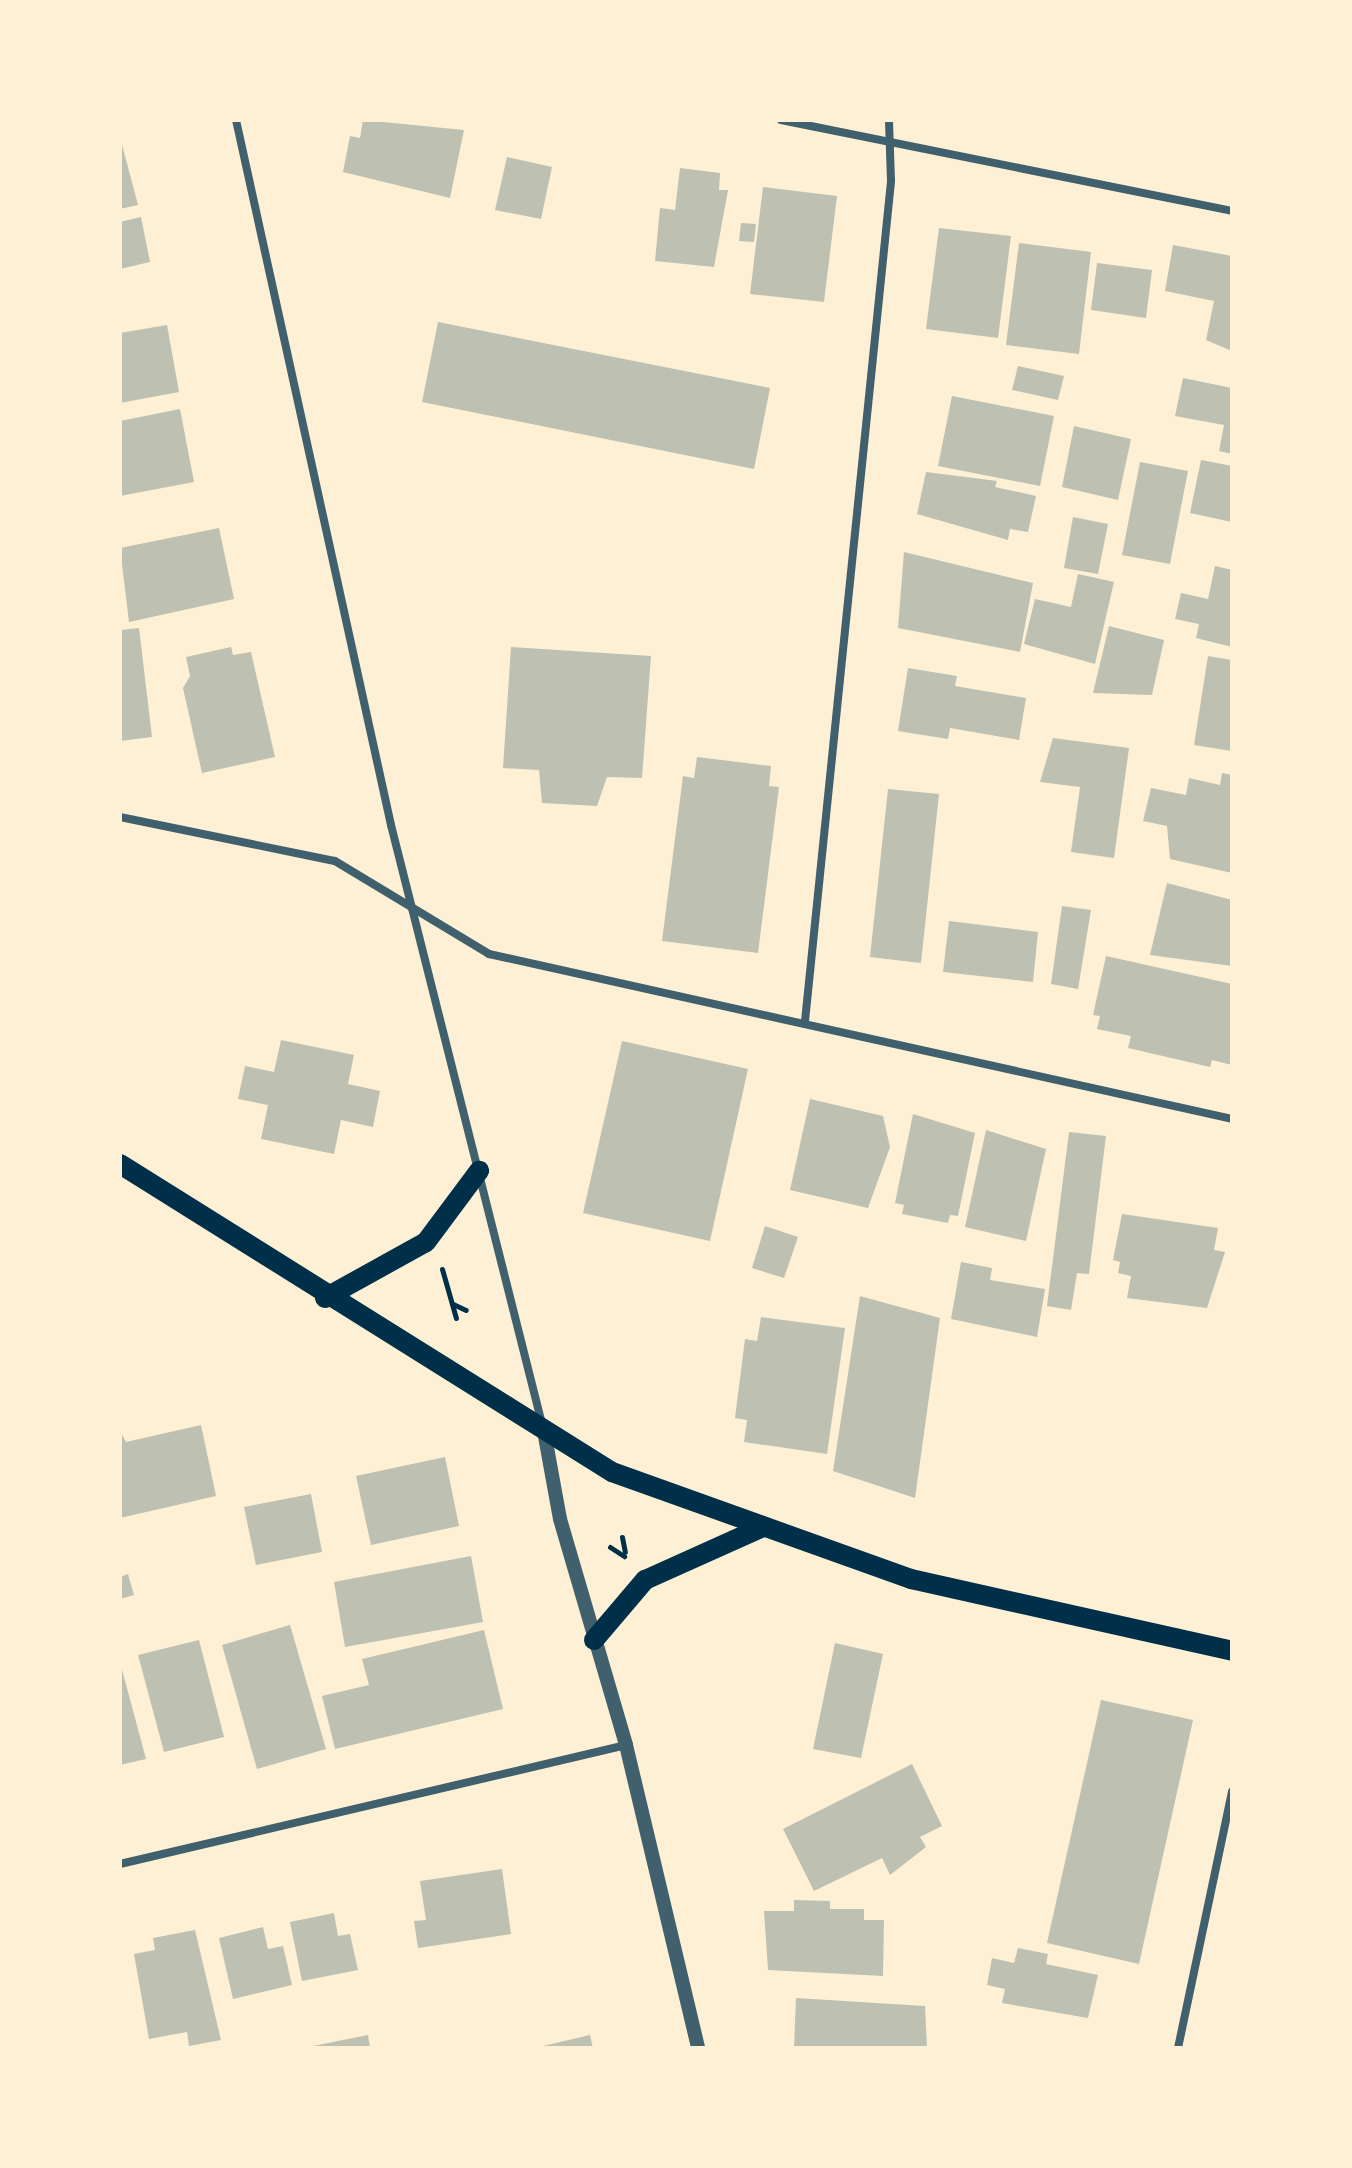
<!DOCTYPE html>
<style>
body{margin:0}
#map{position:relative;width:1352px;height:2168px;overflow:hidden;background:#fdf0d5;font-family:"Zilla Slab",serif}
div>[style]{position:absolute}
.building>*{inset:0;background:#bec0b2}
.path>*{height:5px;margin:-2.5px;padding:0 2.5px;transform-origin:2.5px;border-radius:2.5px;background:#003049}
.minor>*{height:8px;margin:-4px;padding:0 4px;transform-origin:4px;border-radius:4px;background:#3f606c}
.tertiary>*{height:14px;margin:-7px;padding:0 7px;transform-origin:7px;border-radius:7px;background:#3f606c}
.primary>*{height:20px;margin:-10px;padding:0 10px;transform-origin:10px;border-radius:10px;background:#003049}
span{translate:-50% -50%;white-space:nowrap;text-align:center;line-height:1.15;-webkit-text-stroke:6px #fdf0d5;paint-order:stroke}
.frame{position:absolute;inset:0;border:122px solid #fdf0d5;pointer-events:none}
</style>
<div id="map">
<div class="building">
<div style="clip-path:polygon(363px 120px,464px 130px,450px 198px,343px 172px,350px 136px,360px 138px)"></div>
<div style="clip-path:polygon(120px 137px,138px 205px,120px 209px)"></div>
<div style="clip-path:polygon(507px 157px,552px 167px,541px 219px,495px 210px)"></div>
<div style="clip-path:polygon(680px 168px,720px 173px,719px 190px,728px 190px,714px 267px,655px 261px,660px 208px,675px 210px)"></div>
<div style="clip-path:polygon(763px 187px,837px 196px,824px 302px,750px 294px)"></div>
<div style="clip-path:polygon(141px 217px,150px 262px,120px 269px,120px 222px)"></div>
<div style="clip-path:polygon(741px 223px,756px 224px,754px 242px,739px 241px)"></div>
<div style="clip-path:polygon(939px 228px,1011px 236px,998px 338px,926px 329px)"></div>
<div style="clip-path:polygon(1019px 243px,1091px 252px,1079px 354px,1006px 345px)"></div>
<div style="clip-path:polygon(1173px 245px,1232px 256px,1232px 351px,1206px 340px,1214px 301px,1165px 291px)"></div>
<div style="clip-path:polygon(1097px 263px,1152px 270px,1146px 318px,1091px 310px)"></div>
<div style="clip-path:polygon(438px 322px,770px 388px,754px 469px,422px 402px)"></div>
<div style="clip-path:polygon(167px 325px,179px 392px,120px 403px,120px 333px)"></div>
<div style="clip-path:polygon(1018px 366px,1064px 376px,1058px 400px,1012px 390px)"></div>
<div style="clip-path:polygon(1183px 378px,1232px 388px,1232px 454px,1219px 451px,1224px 425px,1175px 416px)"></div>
<div style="clip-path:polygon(952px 396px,1054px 416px,1040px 486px,938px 466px)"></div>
<div style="clip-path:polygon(180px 409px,194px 482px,120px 496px,120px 421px)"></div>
<div style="clip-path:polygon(1074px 426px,1131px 439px,1118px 500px,1062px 487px)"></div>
<div style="clip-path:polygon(1201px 460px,1232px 466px,1232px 522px,1190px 513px)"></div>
<div style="clip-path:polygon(1140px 462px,1188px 471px,1170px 564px,1122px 555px)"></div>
<div style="clip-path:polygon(926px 472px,997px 481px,995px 487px,1036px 496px,1028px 532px,1010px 529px,1008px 540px,917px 514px)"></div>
<div style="clip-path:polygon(1073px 517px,1108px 524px,1098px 574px,1064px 568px)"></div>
<div style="clip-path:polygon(219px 528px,234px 599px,129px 622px,120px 548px)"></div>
<div style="clip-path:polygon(904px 552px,1033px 583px,1020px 652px,898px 628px)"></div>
<div style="clip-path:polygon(1215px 566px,1232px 570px,1232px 647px,1196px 638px,1199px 624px,1175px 619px,1181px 593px,1208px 599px)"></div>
<div style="clip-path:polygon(1078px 574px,1114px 582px,1095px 664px,1024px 644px,1035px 599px,1071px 607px)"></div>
<div style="clip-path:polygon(1109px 626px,1164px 640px,1152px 695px,1093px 693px)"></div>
<div style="clip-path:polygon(139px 628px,152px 737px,120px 741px,120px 630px)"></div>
<div style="clip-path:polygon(231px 647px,233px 655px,251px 652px,275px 757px,202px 773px,183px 688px,190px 676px,186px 657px)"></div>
<div style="clip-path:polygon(511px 647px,651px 656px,642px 778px,607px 777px,597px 806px,542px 803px,539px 770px,503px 768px)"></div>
<div style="clip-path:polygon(1208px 656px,1232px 660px,1232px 751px,1194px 745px)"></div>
<div style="clip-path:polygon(908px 668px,957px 676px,955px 686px,1026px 698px,1019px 740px,950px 728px,948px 739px,898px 731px)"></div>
<div style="clip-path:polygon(1053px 738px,1129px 748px,1114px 858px,1071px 852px,1080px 787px,1040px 782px)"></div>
<div style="clip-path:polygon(697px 757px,771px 766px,769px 786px,779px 787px,758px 953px,662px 941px,683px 776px,694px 778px)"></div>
<div style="clip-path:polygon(1222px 773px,1232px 775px,1232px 873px,1170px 859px,1167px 826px,1143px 821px,1151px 788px,1186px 795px,1189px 778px,1220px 785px)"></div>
<div style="clip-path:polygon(888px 789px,939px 794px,921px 963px,870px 957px)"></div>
<div style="clip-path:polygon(1167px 883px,1232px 900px,1232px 966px,1150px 955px)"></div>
<div style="clip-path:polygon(1062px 906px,1091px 910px,1078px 989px,1051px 984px)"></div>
<div style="clip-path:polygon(949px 921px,1038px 932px,1033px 982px,943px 972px)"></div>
<div style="clip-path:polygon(1106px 956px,1232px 984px,1232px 1065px,1212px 1060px,1210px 1067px,1128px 1048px,1131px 1036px,1097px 1029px,1100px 1016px,1093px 1015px)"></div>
<div style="clip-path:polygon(281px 1040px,354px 1055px,348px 1084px,380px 1091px,373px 1127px,341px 1120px,334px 1154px,261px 1139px,268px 1105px,238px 1099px,245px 1066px,274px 1072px)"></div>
<div style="clip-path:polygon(622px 1041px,748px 1069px,710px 1241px,583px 1213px)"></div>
<div style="clip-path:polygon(810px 1099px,883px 1116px,890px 1147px,868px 1208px,790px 1190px)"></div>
<div style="clip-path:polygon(913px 1114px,975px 1133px,958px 1216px,950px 1215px,948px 1223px,902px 1214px,904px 1205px,895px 1203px)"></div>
<div style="clip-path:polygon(986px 1130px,1046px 1149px,1026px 1241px,965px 1227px)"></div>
<div style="clip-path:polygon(1069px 1132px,1106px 1136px,1089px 1274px,1077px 1273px,1071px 1310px,1047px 1306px)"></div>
<div style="clip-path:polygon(1122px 1214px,1218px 1228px,1214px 1250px,1225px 1252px,1207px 1308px,1127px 1298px,1131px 1276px,1118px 1273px,1120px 1262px,1113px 1260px)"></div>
<div style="clip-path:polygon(765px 1226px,798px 1237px,784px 1278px,752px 1268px)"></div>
<div style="clip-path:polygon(961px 1262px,992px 1268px,990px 1280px,1045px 1289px,1037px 1337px,951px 1319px)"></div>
<div style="clip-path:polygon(860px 1296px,940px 1318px,915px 1498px,833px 1471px)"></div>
<div style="clip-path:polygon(761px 1317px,845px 1328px,827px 1454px,744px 1442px,747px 1420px,735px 1418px,745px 1339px,757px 1341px)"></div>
<div style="clip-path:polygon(201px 1425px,216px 1496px,120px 1518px,120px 1431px,126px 1442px)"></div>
<div style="clip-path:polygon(445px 1457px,459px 1526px,371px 1545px,356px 1476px)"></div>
<div style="clip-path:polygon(311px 1494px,322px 1552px,256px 1565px,244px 1507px)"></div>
<div style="clip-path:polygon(471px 1556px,483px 1622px,345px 1647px,334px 1582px)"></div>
<div style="clip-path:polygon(128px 1574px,134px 1595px,120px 1599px,120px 1577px)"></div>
<div style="clip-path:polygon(290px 1625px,326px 1749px,257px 1769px,222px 1645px)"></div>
<div style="clip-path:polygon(484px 1630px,503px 1709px,335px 1749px,322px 1696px,369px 1685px,362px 1659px)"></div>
<div style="clip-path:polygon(199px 1640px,224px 1737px,164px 1752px,138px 1655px)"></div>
<div style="clip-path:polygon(835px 1643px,883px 1654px,861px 1758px,813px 1749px)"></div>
<div style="clip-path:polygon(120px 1662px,146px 1759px,120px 1765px)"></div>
<div style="clip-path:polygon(1101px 1700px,1193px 1720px,1139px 1964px,1047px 1943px)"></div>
<div style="clip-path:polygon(912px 1764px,942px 1826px,920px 1837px,926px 1847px,890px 1875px,882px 1858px,814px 1891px,783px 1829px)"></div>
<div style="clip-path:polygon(502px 1869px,511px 1934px,418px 1948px,414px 1921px,426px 1920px,420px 1881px)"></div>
<div style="clip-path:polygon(794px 1900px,830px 1901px,830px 1909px,864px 1909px,864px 1920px,884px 1920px,883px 1976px,768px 1970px,764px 1911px,794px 1911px)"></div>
<div style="clip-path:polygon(334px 1913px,338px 1936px,350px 1934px,358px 1970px,302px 1981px,290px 1922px)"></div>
<div style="clip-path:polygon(263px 1927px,268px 1949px,283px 1946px,292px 1985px,233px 1999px,219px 1938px)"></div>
<div style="clip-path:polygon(195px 1930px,221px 2040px,189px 2046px,187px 2032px,149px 2039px,134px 1954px,155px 1950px,153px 1938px)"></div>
<div style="clip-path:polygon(1018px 1948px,1048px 1954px,1046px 1964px,1098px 1975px,1088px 2018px,1002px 2003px,1005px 1989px,987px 1985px,992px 1958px,1014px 1963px)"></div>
<div style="clip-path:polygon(796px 1998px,925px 2006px,927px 2048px,794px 2048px)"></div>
<div style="clip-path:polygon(368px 2035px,370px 2048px,308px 2048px,308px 2047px)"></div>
<div style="clip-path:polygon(590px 2035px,593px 2048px,540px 2048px,539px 2047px)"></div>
</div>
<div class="path">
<div style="left:442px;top:1269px;width:51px;rotate:74.1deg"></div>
<div style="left:453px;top:1304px;width:14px;rotate:25deg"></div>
<div style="left:622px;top:1537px;width:15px;rotate:79deg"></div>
<div style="left:610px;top:1547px;width:17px;rotate:33deg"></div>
</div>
<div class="minor">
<div style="left:236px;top:120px;width:722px;rotate:77.6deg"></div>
<div style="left:391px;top:825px;width:618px;rotate:75.85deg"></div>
<div style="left:781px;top:120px;width:460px;rotate:11.4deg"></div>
<div style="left:120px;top:817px;width:219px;rotate:11.6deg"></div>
<div style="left:335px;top:861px;width:180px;rotate:31.1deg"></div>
<div style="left:489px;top:954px;width:761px;rotate:12.52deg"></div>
<div style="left:805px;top:1021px;width:844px;rotate:-84.15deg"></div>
<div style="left:891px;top:181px;width:61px;rotate:-91.9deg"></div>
<div style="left:120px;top:1864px;width:520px;rotate:-13.23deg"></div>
<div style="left:1178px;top:2048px;width:262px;rotate:-78.1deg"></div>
</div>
<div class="tertiary">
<div style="left:544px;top:1431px;width:89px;rotate:79.7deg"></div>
<div style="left:560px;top:1519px;width:235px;rotate:73.7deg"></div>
<div style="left:626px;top:1745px;width:311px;rotate:76.6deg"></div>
</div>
<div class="primary">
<div style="left:120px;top:1164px;width:580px;rotate:32.05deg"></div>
<div style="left:612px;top:1472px;width:318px;rotate:19.7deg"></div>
<div style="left:911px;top:1579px;width:329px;rotate:12.6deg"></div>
<div style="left:325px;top:1298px;width:115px;rotate:-29deg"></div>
<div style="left:426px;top:1242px;width:89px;rotate:-53.3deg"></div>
<div style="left:594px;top:1640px;width:79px;rotate:-49.6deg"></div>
<div style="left:645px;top:1580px;width:129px;rotate:-24.2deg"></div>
</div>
<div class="frame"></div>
</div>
